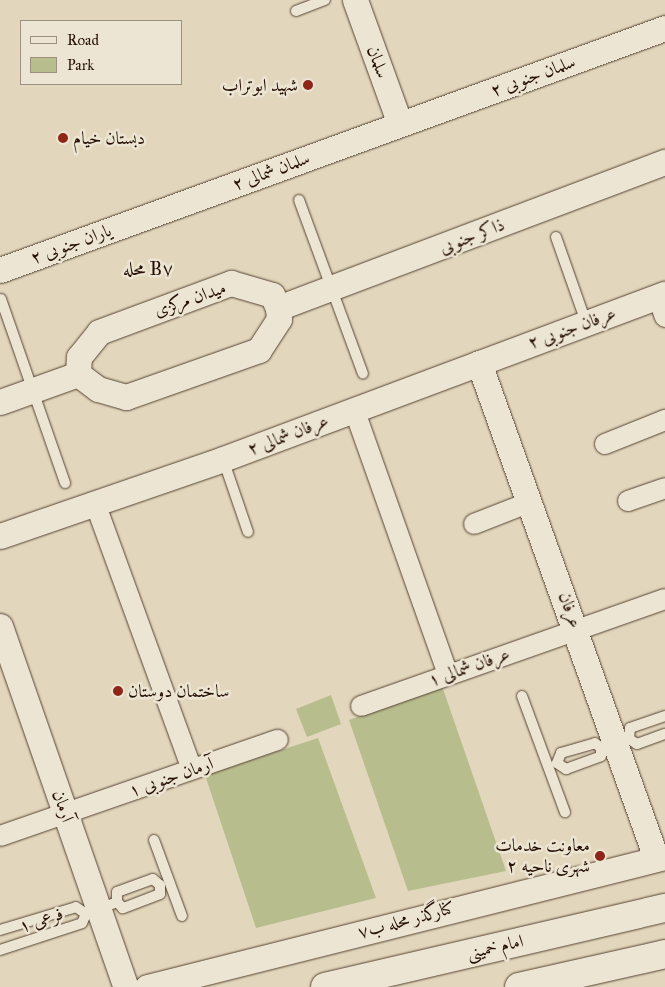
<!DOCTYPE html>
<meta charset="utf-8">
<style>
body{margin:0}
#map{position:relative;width:665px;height:987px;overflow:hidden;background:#e2d7bc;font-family:"IM FELL Great Primer",Amiri,serif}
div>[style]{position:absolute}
.green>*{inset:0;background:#b8bd8d}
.roads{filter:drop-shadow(0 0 1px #564233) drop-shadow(0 0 1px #564233)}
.service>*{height:10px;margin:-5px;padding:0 5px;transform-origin:5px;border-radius:5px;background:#ece5d3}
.minor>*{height:20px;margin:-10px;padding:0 10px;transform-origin:10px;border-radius:10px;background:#ece5d3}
.tertiary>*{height:25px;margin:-12.5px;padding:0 12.5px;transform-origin:12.5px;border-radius:12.5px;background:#ece5d3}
.secondary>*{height:28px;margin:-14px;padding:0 14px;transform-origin:14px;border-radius:14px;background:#ece5d3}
.dots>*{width:14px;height:14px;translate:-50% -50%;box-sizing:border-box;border:2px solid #ece5d3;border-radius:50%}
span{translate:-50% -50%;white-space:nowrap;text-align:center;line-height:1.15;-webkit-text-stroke:5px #ece5d3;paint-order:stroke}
.street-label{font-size:18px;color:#271105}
.poi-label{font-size:18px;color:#271105}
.right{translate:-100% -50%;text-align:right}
.left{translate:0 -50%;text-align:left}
.neighbourhood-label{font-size:19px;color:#271105}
.legend{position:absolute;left:20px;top:20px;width:162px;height:65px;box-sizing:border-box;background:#ece5d3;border:1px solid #9d9081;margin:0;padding:6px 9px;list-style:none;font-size:15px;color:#271105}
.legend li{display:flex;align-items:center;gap:10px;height:25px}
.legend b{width:25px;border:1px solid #9d9081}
</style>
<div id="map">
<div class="green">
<div style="clip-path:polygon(442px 686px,506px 871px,408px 891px,349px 720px)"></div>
<div style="clip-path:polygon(331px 695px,341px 724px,307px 737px,296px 709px)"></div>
<div style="clip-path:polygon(318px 738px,376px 898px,256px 928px,205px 775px)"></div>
</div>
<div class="roads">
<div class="service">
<div style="left:296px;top:11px;width:31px;rotate:-21deg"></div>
<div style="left:299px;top:200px;width:185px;rotate:69.8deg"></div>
<div style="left:556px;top:237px;width:90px;rotate:70.6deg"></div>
<div style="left:1px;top:299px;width:195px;rotate:70.8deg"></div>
<div style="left:223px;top:459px;width:77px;rotate:71.1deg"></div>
<div style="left:522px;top:696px;width:124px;rotate:69.7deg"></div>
<div style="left:629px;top:739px;width:11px;rotate:-85deg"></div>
<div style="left:630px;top:728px;width:37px;rotate:-19deg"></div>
<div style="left:629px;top:739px;width:9px;rotate:32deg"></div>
<div style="left:637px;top:744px;width:30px;rotate:-20deg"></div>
<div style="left:557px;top:763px;width:11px;rotate:34deg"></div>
<div style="left:566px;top:769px;width:37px;rotate:-20deg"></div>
<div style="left:601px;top:756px;width:8px;rotate:-90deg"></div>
<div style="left:557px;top:763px;width:11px;rotate:-68deg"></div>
<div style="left:561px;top:753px;width:35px;rotate:-16deg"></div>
<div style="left:595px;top:743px;width:8px;rotate:40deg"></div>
<div style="left:154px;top:840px;width:81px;rotate:69.8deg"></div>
<div style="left:153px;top:879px;width:9px;rotate:41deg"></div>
<div style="left:160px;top:885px;width:9px;rotate:90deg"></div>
<div style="left:160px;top:894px;width:40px;rotate:159deg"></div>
<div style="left:123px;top:908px;width:8px;rotate:-135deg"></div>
<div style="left:117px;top:902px;width:10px;rotate:-90deg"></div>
<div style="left:117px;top:892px;width:38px;rotate:-20deg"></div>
<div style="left:0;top:930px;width:79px;rotate:-16.8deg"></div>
<div style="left:76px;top:907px;width:12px;rotate:35deg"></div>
<div style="left:0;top:950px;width:86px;rotate:-18.2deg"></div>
<div style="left:82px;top:923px;width:10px;rotate:-66deg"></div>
<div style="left:86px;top:914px;width:33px;rotate:-21deg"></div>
</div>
<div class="minor">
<div style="left:658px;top:297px;width:21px;rotate:71deg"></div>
<div style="left:354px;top:409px;width:282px;rotate:70.5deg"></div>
<div style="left:605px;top:444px;width:65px;rotate:-21.8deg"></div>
<div style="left:628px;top:501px;width:39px;rotate:-19deg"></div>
<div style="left:95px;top:503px;width:283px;rotate:70deg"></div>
<div style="left:474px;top:524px;width:60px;rotate:-21.4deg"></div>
<div style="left:361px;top:706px;width:322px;rotate:-19.4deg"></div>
<div style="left:0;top:836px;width:294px;rotate:-19.1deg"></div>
</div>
<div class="tertiary">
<div style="left:355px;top:0;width:132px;rotate:70.1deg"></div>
<div style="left:0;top:270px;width:708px;rotate:-20deg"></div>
<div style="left:231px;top:283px;width:43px;rotate:16.3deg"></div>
<div style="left:272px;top:295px;width:14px;rotate:65deg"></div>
<div style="left:278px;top:308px;width:11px;rotate:85deg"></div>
<div style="left:279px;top:319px;width:37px;rotate:123deg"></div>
<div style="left:259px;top:350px;width:141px;rotate:160.5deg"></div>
<div style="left:126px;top:397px;width:29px;rotate:-164deg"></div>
<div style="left:98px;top:389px;width:25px;rotate:-143deg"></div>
<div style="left:78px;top:374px;width:17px;rotate:-87deg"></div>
<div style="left:79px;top:357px;width:32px;rotate:-51deg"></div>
<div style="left:99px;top:332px;width:141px;rotate:-20.4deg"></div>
<div style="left:278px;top:308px;width:414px;rotate:-20.7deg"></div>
<div style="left:479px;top:363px;width:526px;rotate:70.32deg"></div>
<div style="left:0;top:402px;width:83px;rotate:-19.7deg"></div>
<div style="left:0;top:536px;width:236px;rotate:-19deg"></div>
<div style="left:223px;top:459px;width:472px;rotate:-20.5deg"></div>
<div style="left:0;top:626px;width:382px;rotate:70.8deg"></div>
<div style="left:147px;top:987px;width:534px;rotate:-14.09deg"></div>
</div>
<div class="secondary">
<div style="left:325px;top:987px;width:349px;rotate:-13.1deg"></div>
<div style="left:519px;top:987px;width:150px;rotate:-12.7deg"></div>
</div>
</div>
<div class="dots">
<div style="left:308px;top:85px;background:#8f2418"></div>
<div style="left:63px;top:138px;background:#8f2418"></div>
<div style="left:118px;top:691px;background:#8f2418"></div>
<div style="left:600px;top:856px;background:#8f2418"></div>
</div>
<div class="street-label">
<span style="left:378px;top:62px;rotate:70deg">سلمان</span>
<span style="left:533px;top:76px;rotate:-20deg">سلمان جنوبی ۲</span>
<span style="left:271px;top:171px;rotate:-20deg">سلمان شمالی ۲</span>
<span style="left:472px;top:236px;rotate:-21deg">ذاکر جنوبی</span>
<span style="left:71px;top:244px;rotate:-20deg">یاران جنوبی ۲</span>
<span style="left:190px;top:299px;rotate:-19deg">میدان مرکزی</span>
<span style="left:572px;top:328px;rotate:-20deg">عرفان جنوبی ۲</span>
<span style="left:288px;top:435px;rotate:-21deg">عرفان شمالی ۲</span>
<span style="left:570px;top:610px;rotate:70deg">عرفان</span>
<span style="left:469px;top:667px;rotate:-19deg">عرفان شمالی ۱</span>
<span style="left:171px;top:777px;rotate:-19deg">آرمان جنوبی ۱</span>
<span style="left:63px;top:806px;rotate:71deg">آرمان</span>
<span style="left:41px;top:920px;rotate:-18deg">فرعی ۱</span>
<span style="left:406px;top:920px;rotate:-15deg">کنارگذر محله ب۷</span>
<span style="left:495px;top:947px;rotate:-13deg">امام خمینی</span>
</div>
<div class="poi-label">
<span class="right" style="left:298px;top:85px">شهید ابوتراب</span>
<span class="left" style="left:73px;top:138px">دبستان خیام</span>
<span class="left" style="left:128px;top:691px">ساختمان دوستان</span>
<span class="right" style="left:590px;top:856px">معاونت خدمات<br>شهری ناحیه ۲</span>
</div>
<div class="neighbourhood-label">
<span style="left:148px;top:269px">محله B۷</span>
</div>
<ul class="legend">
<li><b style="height:6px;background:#ece5d3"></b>Road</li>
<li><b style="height:14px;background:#b8bd8d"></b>Park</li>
</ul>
</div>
